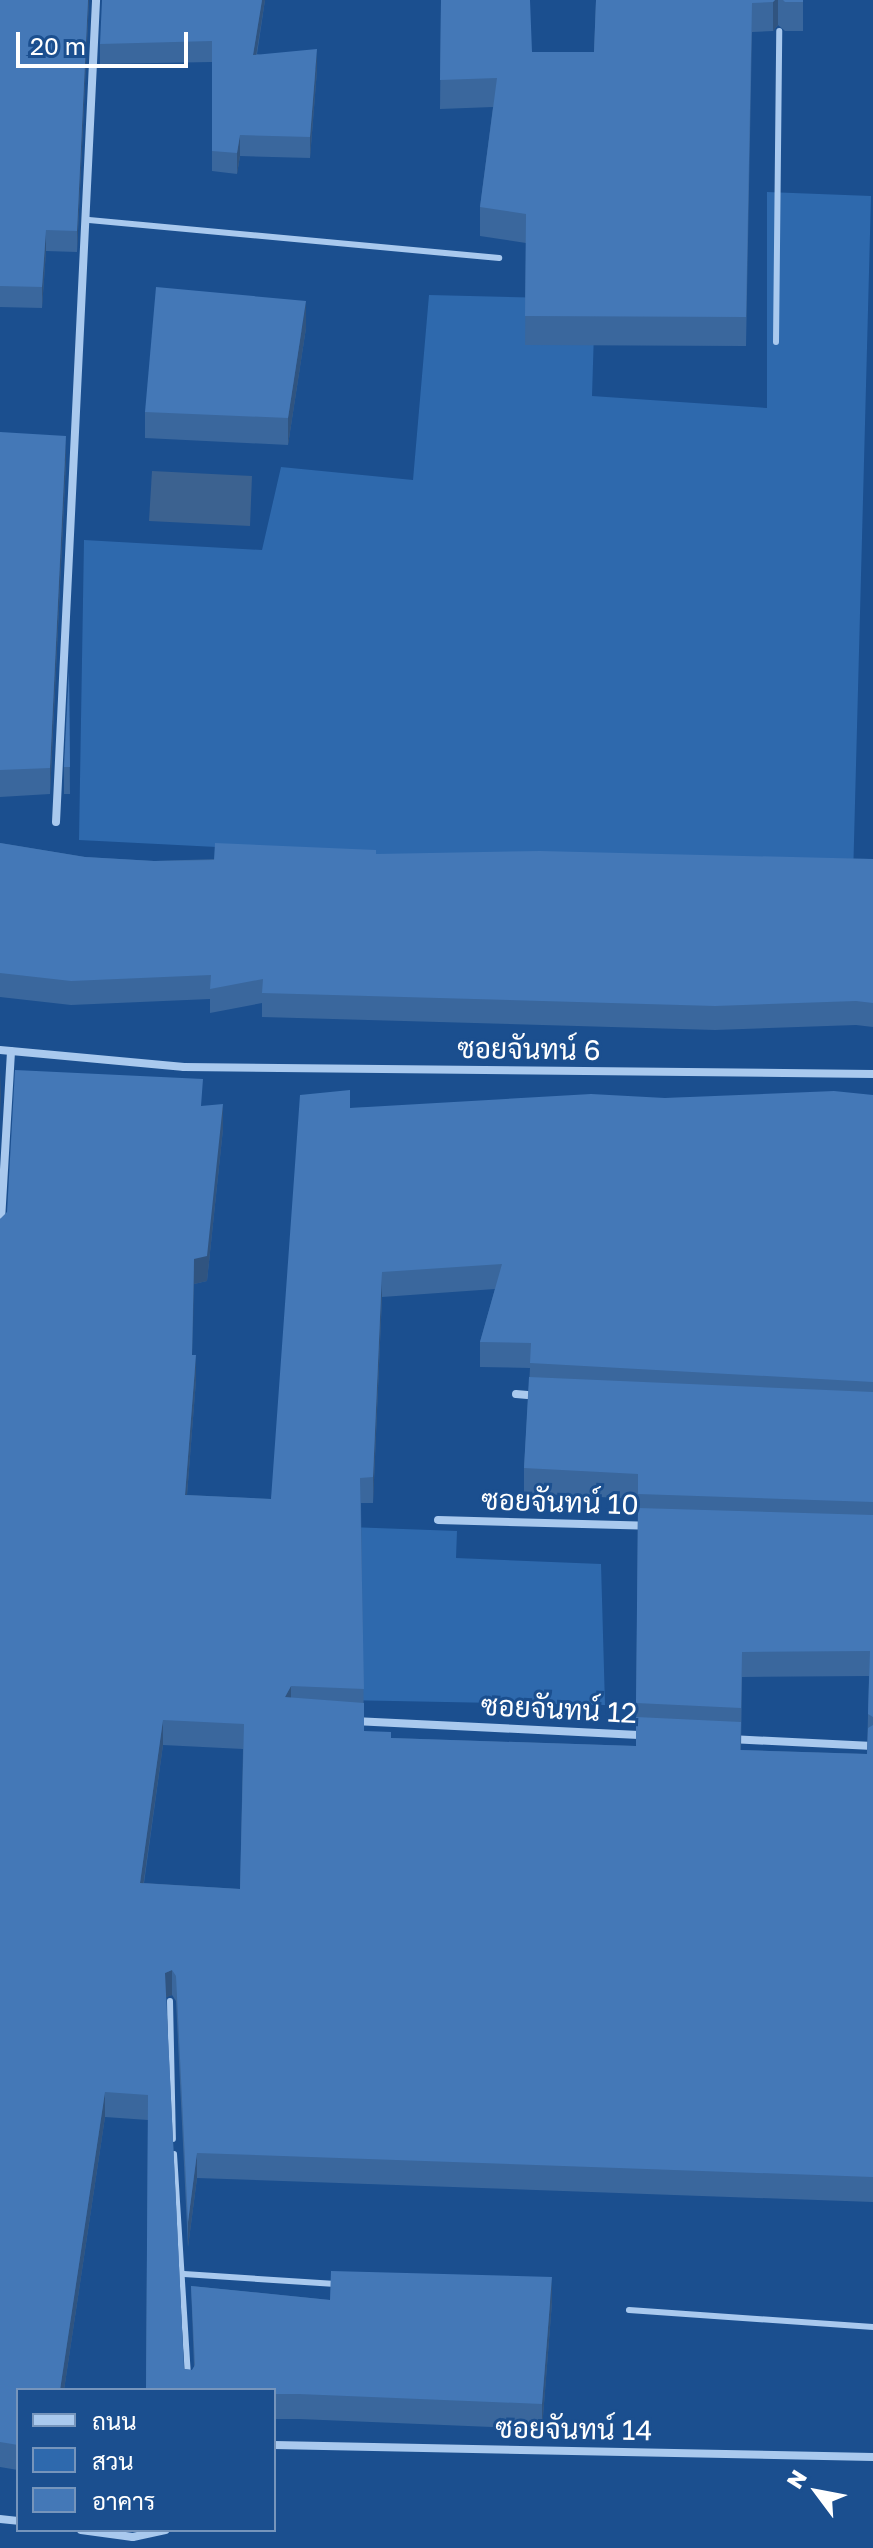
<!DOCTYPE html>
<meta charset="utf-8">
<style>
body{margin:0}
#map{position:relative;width:873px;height:2548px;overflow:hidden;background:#1b4f8f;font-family:"Golos Text",Sarabun,sans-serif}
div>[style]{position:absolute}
.green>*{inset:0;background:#2e69ad}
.water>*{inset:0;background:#3c6290}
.lane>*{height:6px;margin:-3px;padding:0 3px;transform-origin:3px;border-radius:3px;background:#a9c9ee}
.street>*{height:8px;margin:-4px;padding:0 4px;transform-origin:4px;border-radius:4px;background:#a9c9ee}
.wall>*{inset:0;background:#3a679d}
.shaded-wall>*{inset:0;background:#305480}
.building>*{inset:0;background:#4478b7}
span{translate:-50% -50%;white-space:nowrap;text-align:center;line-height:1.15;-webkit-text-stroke:6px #1b4f8f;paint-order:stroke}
.street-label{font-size:28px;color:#fff}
.legend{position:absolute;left:16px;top:2388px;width:260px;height:144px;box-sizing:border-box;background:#1b4f8f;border:2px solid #7695bc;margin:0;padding:10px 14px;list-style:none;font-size:24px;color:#fff}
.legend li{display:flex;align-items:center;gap:16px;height:40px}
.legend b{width:40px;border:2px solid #7695bc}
.north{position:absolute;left:777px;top:2452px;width:80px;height:80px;-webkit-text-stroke:6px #1b4f8f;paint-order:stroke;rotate:302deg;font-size:22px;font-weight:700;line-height:32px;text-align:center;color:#fff}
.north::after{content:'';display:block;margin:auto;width:28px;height:36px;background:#fff;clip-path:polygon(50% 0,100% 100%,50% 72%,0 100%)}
.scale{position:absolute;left:16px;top:32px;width:172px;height:36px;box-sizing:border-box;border:4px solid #fff;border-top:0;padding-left:10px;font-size:24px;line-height:28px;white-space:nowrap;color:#fff;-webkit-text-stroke:6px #1b4f8f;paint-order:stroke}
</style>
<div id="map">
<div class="green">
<div style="clip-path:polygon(767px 192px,871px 196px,853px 879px,79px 840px,84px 540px,262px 550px,281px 467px,413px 480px,429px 295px,595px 299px,592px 396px,767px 408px)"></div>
<div style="clip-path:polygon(349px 1527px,457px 1531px,456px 1558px,601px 1564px,605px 1705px,342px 1700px)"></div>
</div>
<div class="water">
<div style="clip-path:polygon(152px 471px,252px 476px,250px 526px,149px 521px)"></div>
</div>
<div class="lane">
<div style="left:89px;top:220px;width:412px;rotate:5.3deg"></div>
<div style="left:776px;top:342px;width:311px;rotate:-89.4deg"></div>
<div style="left:170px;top:2001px;width:138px;rotate:88.8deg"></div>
<div style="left:174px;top:2154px;width:236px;rotate:86.4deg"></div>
<div style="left:184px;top:2274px;width:152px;rotate:3.8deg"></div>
<div style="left:629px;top:2310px;width:245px;rotate:4deg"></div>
</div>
<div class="street">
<div style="left:56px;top:822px;width:823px;rotate:-87.21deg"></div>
<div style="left:0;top:1050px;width:185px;rotate:5.3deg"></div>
<div style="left:184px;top:1067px;width:689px;rotate:0.58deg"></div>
<div style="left:0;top:1237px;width:186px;rotate:-86.6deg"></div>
<div style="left:516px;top:1394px;width:23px;rotate:5deg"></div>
<div style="left:438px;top:1520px;width:210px;rotate:1.6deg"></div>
<div style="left:354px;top:1721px;width:290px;rotate:2.8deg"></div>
<div style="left:730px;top:1739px;width:143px;rotate:2.8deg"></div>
<div style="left:274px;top:2445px;width:599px;rotate:1.15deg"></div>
<div style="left:0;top:2519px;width:18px;rotate:6deg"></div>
<div style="left:81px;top:2530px;width:52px;rotate:7.7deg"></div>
<div style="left:133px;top:2537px;width:33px;rotate:-12deg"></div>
</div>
<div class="wall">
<div style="clip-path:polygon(0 0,89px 0,77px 252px,46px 251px,42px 308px,0 307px)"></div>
<div style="clip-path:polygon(265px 0,257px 54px,317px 70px,310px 158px,240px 156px,237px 174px,212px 171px,212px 62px,100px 64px,100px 44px)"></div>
<div style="clip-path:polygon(441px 0,532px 52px,594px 52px,596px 0,803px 0,803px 31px,785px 31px,778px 25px,773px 31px,752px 32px,746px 346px,525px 345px,526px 243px,480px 236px,480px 207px,493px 107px,440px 109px)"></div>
<div style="clip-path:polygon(306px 328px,288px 445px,145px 438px,145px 412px)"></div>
<div style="clip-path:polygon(0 432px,66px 462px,50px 794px,0 797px)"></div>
<div style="clip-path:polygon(69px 672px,70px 794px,64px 794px,64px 767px)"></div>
<div style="clip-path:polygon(0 843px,85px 857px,154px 861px,376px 854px,873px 859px,873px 1027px,856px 1025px,715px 1030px,262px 1017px,262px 1003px,210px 1013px,210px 999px,71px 1005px,0 997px)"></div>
<div style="clip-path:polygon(evenodd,873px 1095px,873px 2202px,197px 2178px,188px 2247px,176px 2001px,172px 1995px,166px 1997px,184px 2369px,192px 2370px,194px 2367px,191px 2286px,330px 2300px,552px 2302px,542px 2429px,299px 2419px,274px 2419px,274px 2390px,146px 2390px,148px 2120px,105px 2117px,64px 2390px,18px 2390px,18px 2470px,0 2467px,0 1219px,203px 1106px,223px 1129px,207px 1281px,194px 1284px,192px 1355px,196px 1380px,187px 1495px,271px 1499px,350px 1108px,665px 1098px,873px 1095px,495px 1289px,480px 1342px,480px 1367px,530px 1368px,524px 1468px,524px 1493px,638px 1499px,636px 1746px,391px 1738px,364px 1731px,361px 1503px,373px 1503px,382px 1297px,495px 1289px,873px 1095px,869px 1676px,867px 1754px,741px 1750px,742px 1677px,869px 1676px,873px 1095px,163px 1745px,243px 1749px,240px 1889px,144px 1883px,163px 1745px)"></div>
</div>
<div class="shaded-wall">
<div style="clip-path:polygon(88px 0,89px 0,77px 252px,77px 231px)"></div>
<div style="clip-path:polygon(262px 0,265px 0,253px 75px,253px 55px)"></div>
<div style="clip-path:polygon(775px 0,778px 0,778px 25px,773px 31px,773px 2px)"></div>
<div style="clip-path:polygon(317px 49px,317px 70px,310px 158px,310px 137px)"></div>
<div style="clip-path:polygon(240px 135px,240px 156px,237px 174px,237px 153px)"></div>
<div style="clip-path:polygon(46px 230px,46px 251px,42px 308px,42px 287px)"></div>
<div style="clip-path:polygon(306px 301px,306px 328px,288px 445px,288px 418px)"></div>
<div style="clip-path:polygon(66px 436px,66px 462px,50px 794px,50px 768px)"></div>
<div style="clip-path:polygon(1px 1070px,1px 1095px,0 1118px,0 1093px)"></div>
<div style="clip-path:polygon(223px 1104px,223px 1129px,207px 1281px,194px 1284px,192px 1380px,194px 1259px)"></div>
<div style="clip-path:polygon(382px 1272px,382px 1297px,373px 1503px,373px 1477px)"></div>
<div style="clip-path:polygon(196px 1355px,196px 1380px,185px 1520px,185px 1495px)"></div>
<div style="clip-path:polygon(291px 1686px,291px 1711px,285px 1697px)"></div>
<div style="clip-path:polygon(163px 1720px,163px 1745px,140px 1908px,140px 1883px)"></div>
<div style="clip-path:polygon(172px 1970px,172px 1995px,165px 1998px,165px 1973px)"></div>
<div style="clip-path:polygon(105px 2092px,105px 2117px,64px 2390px,60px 2390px)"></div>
<div style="clip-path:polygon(197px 2153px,197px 2178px,188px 2247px,188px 2222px)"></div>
<div style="clip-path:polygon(552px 2277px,552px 2302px,542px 2429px,542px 2404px)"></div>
</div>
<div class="building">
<div style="clip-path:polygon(0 0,88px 0,77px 231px,46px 230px,42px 287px,0 286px)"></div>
<div style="clip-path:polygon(102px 0,262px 0,253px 55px,317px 49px,310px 137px,240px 135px,237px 153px,212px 151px,212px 41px,100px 44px)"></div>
<div style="clip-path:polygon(441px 0,530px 0,532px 52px,594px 52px,596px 0,775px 0,773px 2px,752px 3px,746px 317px,525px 316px,526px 214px,480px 207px,497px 78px,440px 80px)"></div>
<div style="clip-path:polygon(783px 0,803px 0,803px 2px,785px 2px)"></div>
<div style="clip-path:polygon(156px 287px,306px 301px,288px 418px,145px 412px)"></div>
<div style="clip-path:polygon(0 432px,66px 436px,50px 768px,0 770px)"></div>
<div style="clip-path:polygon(69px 672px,70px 767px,64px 767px)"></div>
<div style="clip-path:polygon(0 843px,85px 857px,154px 861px,214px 860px,215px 843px,376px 850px,376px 854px,540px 851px,873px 859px,873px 1003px,856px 1001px,715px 1006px,262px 993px,263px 979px,210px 989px,211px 975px,71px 981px,0 973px)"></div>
<div style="clip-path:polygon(evenodd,15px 1070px,203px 1079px,201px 1106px,223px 1104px,207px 1256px,194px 1259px,192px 1355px,196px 1355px,185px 1495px,271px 1499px,300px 1095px,350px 1090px,350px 1108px,591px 1094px,665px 1098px,834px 1091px,873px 1095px,873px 1382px,530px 1363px,531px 1343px,480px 1342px,502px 1264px,382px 1272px,373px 1477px,360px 1478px,364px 1689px,291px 1686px,285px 1697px,364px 1703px,364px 1731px,391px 1732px,391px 1738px,636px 1746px,636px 1717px,741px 1722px,740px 1750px,867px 1754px,868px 1728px,873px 1725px,873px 2177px,197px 2153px,188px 2222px,176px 1976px,172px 1970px,165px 1973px,184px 2369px,192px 2370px,195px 2365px,191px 2286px,330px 2300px,331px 2271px,552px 2277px,542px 2404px,299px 2394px,274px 2394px,274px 2390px,146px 2390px,148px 2095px,105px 2092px,60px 2390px,18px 2390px,18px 2445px,0 2442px,0 1219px,7px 1212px,15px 1070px,163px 1720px,244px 1724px,240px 1889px,140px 1883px,163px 1720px)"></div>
<div style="clip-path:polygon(529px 1377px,873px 1392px,873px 1502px,638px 1494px,638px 1474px,524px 1468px)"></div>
<div style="clip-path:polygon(638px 1508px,873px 1515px,873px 1717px,868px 1714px,870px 1651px,742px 1652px,741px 1708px,636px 1703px)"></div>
</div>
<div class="street-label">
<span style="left:529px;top:1049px;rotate:1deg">ซอยจันทน์ 6</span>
<span style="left:560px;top:1502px;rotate:2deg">ซอยจันทน์ 10</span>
<span style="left:559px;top:1709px;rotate:3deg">ซอยจันทน์ 12</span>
<span style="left:574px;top:2429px;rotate:1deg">ซอยจันทน์ 14</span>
</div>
<ul class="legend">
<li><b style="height:10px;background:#a9c9ee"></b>ถนน</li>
<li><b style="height:22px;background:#2e69ad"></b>สวน</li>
<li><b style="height:22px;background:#4478b7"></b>อาคาร</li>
</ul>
<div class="north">N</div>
<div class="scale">20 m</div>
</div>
